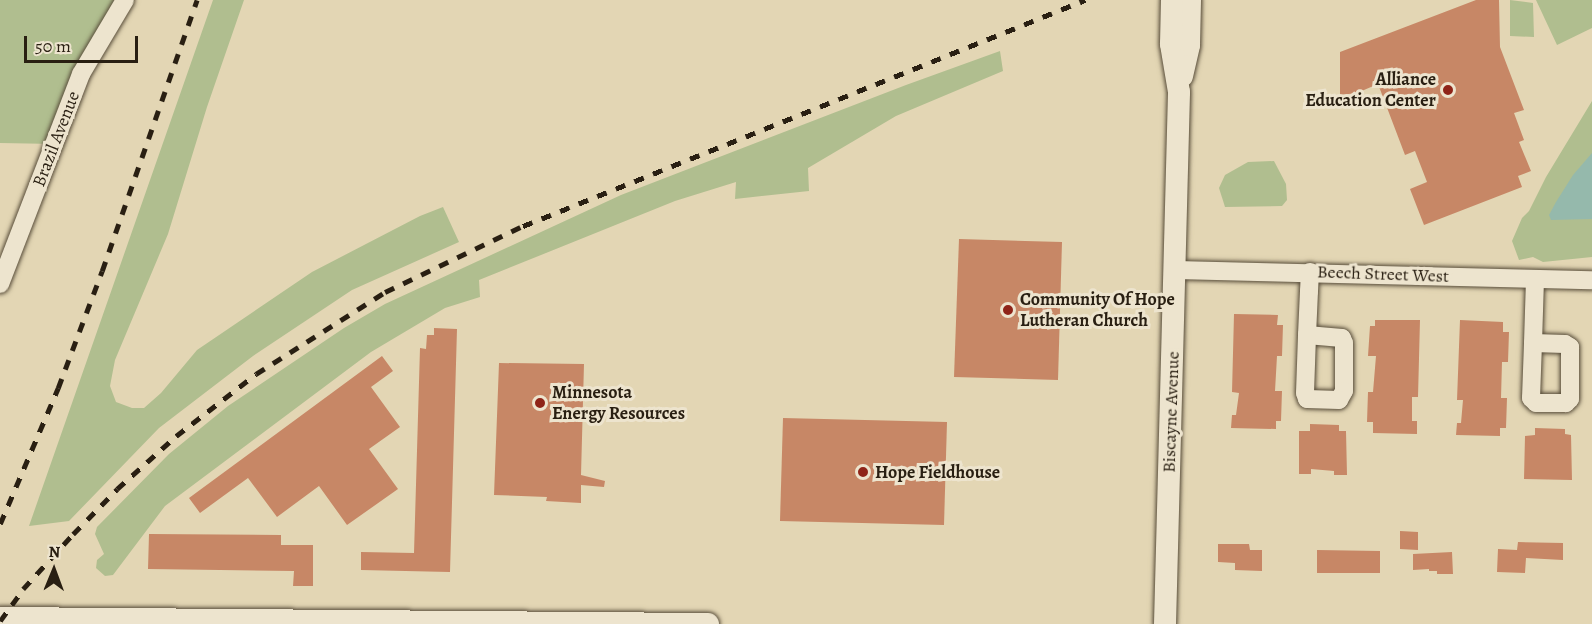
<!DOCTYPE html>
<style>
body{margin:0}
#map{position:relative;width:1592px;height:624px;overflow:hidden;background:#e3d6b4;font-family:Alegreya,serif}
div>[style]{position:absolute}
.green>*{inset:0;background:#b0be8f}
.water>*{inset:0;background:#95b9ac}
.building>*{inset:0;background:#c78766}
.roads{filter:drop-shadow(0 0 2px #584d3a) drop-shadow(0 0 2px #584d3a)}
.minor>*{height:18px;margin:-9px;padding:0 9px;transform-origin:9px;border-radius:9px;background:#ede4ce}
.tertiary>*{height:22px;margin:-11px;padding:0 11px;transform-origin:11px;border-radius:11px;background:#ede4ce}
.rail>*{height:4.5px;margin-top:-2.25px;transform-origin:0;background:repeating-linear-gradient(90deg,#291f12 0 10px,transparent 0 20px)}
.dots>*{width:16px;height:16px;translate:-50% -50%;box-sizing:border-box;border:3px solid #ede4ce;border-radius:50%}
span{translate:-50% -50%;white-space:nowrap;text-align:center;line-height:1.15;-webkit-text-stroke:6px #ede4ce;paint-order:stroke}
.poi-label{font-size:18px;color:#291f12;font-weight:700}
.right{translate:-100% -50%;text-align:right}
.left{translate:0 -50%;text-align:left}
.street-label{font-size:18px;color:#291f12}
.north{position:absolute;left:24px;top:540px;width:60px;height:60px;-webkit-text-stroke:4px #ede4ce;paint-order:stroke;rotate:1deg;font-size:16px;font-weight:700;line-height:24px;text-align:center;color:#291f12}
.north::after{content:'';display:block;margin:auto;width:21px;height:27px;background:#291f12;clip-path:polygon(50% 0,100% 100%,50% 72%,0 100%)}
.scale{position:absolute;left:24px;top:36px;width:114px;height:27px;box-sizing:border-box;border:3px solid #291f12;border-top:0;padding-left:8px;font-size:18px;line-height:21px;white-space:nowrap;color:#291f12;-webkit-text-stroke:4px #ede4ce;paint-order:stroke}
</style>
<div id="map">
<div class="green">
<div style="clip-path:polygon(0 0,126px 0,55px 144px,0 143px)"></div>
<div style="clip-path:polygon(213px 0,244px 0,207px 107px,168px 234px,115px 360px,110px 386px,116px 402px,132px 408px,144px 408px,161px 393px,197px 350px,312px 272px,420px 216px,443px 207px,459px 242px,352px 290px,253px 356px,159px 428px,69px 521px,29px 526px)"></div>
<div style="clip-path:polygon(1510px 0,1533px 3px,1534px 37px,1510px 36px)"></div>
<div style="clip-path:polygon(1536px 0,1592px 0,1592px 28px,1557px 45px)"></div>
<div style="clip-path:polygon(1000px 51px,1003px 71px,896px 116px,808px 168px,809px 191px,735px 199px,736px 182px,675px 201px,479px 280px,480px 297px,445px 308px,371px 352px,165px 506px,113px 575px,105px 576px,96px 568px,97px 560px,104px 554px,95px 534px,97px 527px,169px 454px,228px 406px,344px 328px,385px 304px,621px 195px,906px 85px)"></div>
<div style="clip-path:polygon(1592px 101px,1592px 257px,1543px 262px,1533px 257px,1519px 260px,1512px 241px,1522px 218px,1529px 211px,1546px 177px)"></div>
<div style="clip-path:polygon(1274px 161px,1286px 184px,1287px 200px,1282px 206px,1225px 207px,1219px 188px,1225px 175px,1248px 162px)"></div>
</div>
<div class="water">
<div style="clip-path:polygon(1592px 153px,1592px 219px,1551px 220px,1549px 215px,1556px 202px,1573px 175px)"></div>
</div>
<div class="building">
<div style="clip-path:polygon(1476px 0,1499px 0,1500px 47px,1524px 110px,1514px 113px,1524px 140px,1519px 142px,1531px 171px,1518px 176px,1522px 187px,1424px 225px,1410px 189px,1427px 182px,1415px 151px,1405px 155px,1378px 84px,1357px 93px,1340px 95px,1340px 52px)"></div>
<div style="clip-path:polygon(959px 239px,1062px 242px,1058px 380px,954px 377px)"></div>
<div style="clip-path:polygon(1234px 314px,1278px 315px,1277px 325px,1283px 325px,1282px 356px,1277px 356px,1275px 391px,1282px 391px,1281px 421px,1276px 421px,1276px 429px,1231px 428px,1232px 415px,1236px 415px,1239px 393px,1232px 392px)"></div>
<div style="clip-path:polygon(1375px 320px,1420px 320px,1418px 397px,1412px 397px,1412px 421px,1417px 421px,1417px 434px,1373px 433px,1373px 422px,1367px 422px,1368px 392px,1373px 392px,1376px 356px,1368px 356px,1370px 326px,1375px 326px)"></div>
<div style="clip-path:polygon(1460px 320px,1503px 322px,1503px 332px,1509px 332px,1508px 362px,1502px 362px,1501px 398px,1507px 398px,1506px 428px,1500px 428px,1500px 436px,1456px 435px,1457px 423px,1461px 423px,1463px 400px,1457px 400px)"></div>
<div style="clip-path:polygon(434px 328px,457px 329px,450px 572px,361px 570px,361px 552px,414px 553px,420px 348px,426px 349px,427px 335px,434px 335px)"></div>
<div style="clip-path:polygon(382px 356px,393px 371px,371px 387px,400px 427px,369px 449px,398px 489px,347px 525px,319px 486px,277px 517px,248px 478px,200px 513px,189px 498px)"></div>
<div style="clip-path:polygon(499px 363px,584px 364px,581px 475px,605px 481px,604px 487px,581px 485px,581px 503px,546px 501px,547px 497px,494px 495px)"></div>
<div style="clip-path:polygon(783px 418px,947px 422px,944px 525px,780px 521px)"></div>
<div style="clip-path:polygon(1310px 424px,1339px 425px,1339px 431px,1346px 431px,1347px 475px,1334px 475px,1334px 471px,1311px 469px,1311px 474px,1299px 474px,1299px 431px,1310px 431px)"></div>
<div style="clip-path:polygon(1535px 428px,1565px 429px,1565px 434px,1571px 435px,1572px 480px,1524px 479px,1525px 436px,1535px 435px)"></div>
<div style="clip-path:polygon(1400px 531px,1418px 532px,1418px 550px,1400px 549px)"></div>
<div style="clip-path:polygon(149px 534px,281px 535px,281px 545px,313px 545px,313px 586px,293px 586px,294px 571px,148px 569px)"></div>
<div style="clip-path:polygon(1518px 542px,1563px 543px,1563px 560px,1526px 558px,1525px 573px,1497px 572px,1498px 549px,1517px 550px)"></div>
<div style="clip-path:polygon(1218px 544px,1249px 544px,1250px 550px,1262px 550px,1262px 571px,1235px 570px,1235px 563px,1218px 562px)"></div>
<div style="clip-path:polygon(1317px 550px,1380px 551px,1380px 573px,1317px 573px)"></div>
<div style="clip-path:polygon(1452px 552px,1453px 574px,1437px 574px,1437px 571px,1429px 571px,1429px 569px,1413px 570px,1413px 554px)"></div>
</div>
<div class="roads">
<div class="minor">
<div style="left:1175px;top:270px;width:417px;rotate:1.4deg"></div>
<div style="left:0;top:284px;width:225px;rotate:-68.9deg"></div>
<div style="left:81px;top:74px;width:86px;rotate:-59.3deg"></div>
<div style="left:1307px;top:335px;width:35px;rotate:5deg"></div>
<div style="left:1342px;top:338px;width:5px;rotate:68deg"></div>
<div style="left:1344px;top:343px;width:48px;rotate:90deg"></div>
<div style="left:1344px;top:391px;width:10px;rotate:119deg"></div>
<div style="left:1339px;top:400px;width:32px;rotate:-178deg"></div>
<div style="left:1307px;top:399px;width:6px;rotate:-108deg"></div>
<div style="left:1305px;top:393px;width:58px;rotate:-88deg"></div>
<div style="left:1307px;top:335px;width:44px;rotate:-87.4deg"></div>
<div style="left:1309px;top:291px;width:19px;rotate:-87deg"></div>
<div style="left:1533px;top:343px;width:32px;rotate:2deg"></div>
<div style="left:1565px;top:344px;width:6px;rotate:31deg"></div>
<div style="left:1570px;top:347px;width:52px;rotate:90deg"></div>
<div style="left:1570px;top:399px;width:6px;rotate:135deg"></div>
<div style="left:1566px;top:403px;width:30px;rotate:180deg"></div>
<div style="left:1536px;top:403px;width:7px;rotate:-135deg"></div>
<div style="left:1531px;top:398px;width:55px;rotate:-87.9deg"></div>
<div style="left:1533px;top:343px;width:64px;rotate:-88.2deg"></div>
</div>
<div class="tertiary">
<div style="left:1182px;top:76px;width:32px;rotate:-77deg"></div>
<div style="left:1189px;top:45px;width:45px;rotate:-88.7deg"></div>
<div style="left:0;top:618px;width:708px;rotate:0.49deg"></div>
<div style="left:1165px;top:624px;width:532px;rotate:-88.49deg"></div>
<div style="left:1179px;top:92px;width:49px;rotate:-99.5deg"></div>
<div style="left:1171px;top:44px;width:44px;rotate:-88.7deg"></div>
</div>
</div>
<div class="rail">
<div style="left:0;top:524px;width:148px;rotate:-66.9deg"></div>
<div style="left:58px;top:388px;width:125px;rotate:-69.4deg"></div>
<div style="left:102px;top:271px;width:287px;rotate:-70.7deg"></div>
<div style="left:0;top:621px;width:39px;rotate:-54deg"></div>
<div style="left:23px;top:589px;width:74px;rotate:-47.7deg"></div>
<div style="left:73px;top:534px;width:63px;rotate:-45.6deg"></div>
<div style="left:117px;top:489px;width:79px;rotate:-41.9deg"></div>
<div style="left:176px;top:436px;width:101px;rotate:-37.8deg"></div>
<div style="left:256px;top:374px;width:153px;rotate:-32.4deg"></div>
<div style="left:385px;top:292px;width:153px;rotate:-25.6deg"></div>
<div style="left:523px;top:226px;width:606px;rotate:-21.91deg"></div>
</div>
<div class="dots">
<div style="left:1448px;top:90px;background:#8f2418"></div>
<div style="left:1008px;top:310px;background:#8f2418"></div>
<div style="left:540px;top:403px;background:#8f2418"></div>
<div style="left:863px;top:472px;background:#8f2418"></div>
</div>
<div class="poi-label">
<span class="right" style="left:1436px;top:90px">Alliance<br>Education Center</span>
<span class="left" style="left:1020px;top:310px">Community Of Hope<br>Lutheran Church</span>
<span class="left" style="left:552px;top:403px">Minnesota<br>Energy Resources</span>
<span class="left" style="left:875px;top:472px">Hope Fieldhouse</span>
</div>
<div class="street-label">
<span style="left:56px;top:139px;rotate:-69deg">Brazil Avenue</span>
<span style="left:1383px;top:274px;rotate:2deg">Beech Street West</span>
<span style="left:1171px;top:412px;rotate:-88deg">Biscayne Avenue</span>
</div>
<div class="north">N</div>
<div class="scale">50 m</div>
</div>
